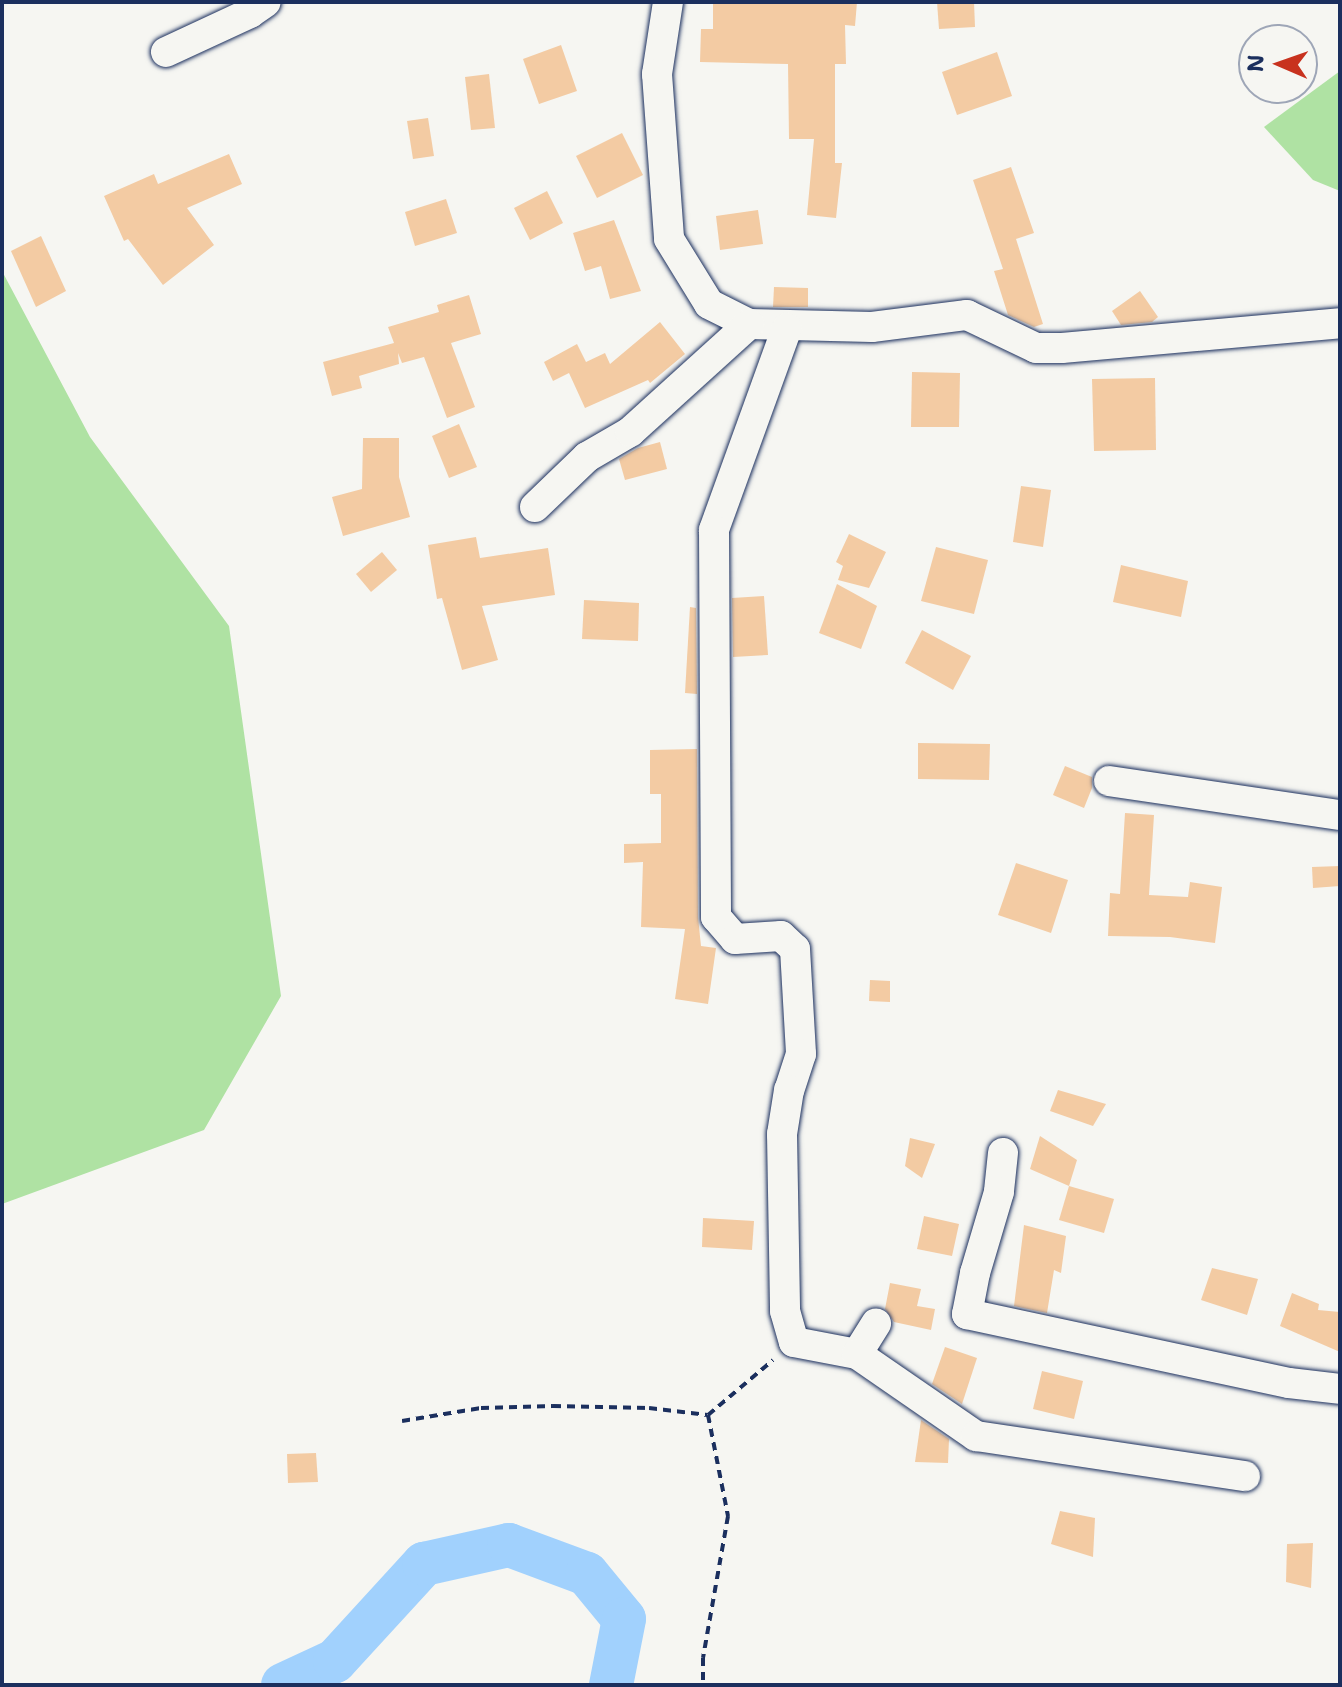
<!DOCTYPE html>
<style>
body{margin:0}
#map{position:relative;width:1342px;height:1687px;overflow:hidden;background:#f6f6f2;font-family:"Shantell Sans",sans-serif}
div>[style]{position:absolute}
.green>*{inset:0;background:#afe2a3}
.river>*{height:44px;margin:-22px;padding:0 22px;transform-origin:22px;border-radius:22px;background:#a1d1fd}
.building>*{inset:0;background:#f3cba3}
.path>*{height:4px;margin-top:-2px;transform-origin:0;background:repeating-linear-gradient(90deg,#1b2f5e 0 8px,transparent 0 14px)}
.roads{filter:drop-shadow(0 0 2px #1b2f5e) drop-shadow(0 0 2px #1b2f5e)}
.street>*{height:30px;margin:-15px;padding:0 15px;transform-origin:15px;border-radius:15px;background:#f6f6f2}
span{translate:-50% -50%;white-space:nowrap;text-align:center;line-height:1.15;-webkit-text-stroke:8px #f6f6f2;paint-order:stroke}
.frame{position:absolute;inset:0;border:4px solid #1b2f5e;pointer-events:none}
.north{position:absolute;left:1238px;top:24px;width:80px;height:80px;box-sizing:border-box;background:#f6f6f2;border:2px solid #9ea6b7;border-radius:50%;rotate:272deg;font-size:22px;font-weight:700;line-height:32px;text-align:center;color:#1b2f5e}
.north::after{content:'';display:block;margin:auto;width:28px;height:36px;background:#c8321e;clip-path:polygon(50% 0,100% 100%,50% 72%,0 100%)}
</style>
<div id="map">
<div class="green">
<div style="clip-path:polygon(1340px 71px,1340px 191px,1313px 180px,1264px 127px)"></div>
<div style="clip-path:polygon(2px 271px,90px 437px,229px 626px,281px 996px,204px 1130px,2px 1204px)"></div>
</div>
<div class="river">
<div style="left:283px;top:1685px;width:57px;rotate:-24.8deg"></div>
<div style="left:335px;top:1661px;width:132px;rotate:-47.5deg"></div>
<div style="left:424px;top:1564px;width:87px;rotate:-12.6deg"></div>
<div style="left:509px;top:1545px;width:83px;rotate:20.4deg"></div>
<div style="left:587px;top:1574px;width:58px;rotate:50.6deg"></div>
<div style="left:624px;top:1619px;width:67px;rotate:101.1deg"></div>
</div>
<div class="building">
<div style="clip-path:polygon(713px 2px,857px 2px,855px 26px,845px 25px,846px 64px,835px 64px,835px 163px,842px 163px,836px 218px,807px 215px,814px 139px,789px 139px,788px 64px,700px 62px,701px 29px,713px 29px)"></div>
<div style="clip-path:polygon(937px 2px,974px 2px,975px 27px,939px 29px)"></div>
<div style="clip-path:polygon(561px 45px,577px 91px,539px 104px,523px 59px)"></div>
<div style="clip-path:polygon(997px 52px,1012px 96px,957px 115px,942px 72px)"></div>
<div style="clip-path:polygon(489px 74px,495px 128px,471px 130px,465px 77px)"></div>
<div style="clip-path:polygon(428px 118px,434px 156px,413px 159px,407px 121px)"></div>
<div style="clip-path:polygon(622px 133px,643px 175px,597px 198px,576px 156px)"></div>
<div style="clip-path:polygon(229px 154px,242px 184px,187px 208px,214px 245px,163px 285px,128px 239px,124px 241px,104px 196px,154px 174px,158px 184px)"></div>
<div style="clip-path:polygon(1011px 167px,1034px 233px,1016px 239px,1043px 324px,1034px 327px,1008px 315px,994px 271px,1003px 269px,973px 180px)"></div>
<div style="clip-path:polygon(547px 191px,563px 223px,530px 240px,514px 208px)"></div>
<div style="clip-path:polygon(446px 199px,457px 233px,415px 246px,405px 212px)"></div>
<div style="clip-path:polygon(758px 210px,763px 244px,720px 250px,716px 216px)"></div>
<div style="clip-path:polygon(614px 220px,641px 291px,610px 299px,601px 266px,585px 271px,573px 233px)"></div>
<div style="clip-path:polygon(41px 236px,66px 291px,36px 307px,11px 251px)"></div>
<div style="clip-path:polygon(774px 287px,808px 288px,808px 307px,773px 307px)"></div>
<div style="clip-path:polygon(1140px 291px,1158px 317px,1152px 322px,1121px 325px,1112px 311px)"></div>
<div style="clip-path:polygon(469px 295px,481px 334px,451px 343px,475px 407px,447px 418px,424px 357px,402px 363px,398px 353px,399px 364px,359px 376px,362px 388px,332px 396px,323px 362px,394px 343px,388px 327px,439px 312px,437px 305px)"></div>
<div style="clip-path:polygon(660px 322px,685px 354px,650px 383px,648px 380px,585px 408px,569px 373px,553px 381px,544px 362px,577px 344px,586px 362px,605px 353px,610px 364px)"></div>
<div style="clip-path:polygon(912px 372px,960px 373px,959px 427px,911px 427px)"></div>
<div style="clip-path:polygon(1155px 378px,1156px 450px,1094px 451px,1092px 379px)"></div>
<div style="clip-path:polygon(459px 424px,477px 467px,449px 478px,432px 436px)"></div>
<div style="clip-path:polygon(363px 438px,399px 438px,399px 477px,410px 517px,343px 536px,332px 497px,362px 489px)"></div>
<div style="clip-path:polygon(660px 442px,667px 469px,625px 480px,619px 459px,638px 448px)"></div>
<div style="clip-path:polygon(1021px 486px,1051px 490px,1043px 547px,1013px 542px)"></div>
<div style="clip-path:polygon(849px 534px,886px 552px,869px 588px,838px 580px,843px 566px,836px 562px)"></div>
<div style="clip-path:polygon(476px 537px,480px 558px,548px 548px,555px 595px,482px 606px,498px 660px,462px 670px,442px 598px,437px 599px,428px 545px)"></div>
<div style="clip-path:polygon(936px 547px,988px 560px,974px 614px,921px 601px)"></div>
<div style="clip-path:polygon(382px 552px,397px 570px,371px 592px,356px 574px)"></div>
<div style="clip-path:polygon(1121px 565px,1188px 581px,1181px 617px,1113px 602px)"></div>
<div style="clip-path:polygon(837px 584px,877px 606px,861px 649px,819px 633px)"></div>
<div style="clip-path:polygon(764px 596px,768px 655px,733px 657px,732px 598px)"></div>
<div style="clip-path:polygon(584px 600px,639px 603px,638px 641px,582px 639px)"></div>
<div style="clip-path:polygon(690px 607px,696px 608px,697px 694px,685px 693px)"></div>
<div style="clip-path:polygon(922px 630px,971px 656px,953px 690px,905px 663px)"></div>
<div style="clip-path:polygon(918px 743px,990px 744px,989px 780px,918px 779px)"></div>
<div style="clip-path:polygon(697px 749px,698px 917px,701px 946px,716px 948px,708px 1004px,675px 999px,685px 929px,641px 927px,643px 862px,624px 863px,624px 844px,661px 843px,661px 794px,650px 794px,650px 750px)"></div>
<div style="clip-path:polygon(1065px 766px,1092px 777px,1092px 788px,1084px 808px,1053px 795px)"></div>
<div style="clip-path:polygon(1125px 813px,1154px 815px,1149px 895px,1188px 897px,1190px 882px,1222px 887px,1215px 943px,1170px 937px,1108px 936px,1110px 893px,1120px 894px)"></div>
<div style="clip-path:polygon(1016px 863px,1068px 880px,1051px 933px,998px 915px)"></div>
<div style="clip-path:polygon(1340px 866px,1340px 886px,1313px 888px,1312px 867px)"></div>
<div style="clip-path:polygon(870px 980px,890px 981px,890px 1002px,869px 1001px)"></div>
<div style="clip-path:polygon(1058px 1090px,1106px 1104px,1093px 1126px,1050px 1111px)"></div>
<div style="clip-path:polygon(1040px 1136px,1077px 1160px,1069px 1186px,1030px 1169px)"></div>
<div style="clip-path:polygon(910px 1138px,935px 1144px,922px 1178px,905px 1166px)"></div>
<div style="clip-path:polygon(1069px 1186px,1114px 1199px,1104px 1233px,1059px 1220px)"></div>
<div style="clip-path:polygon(924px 1216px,959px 1224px,952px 1256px,917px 1249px)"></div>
<div style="clip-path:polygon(703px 1218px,754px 1221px,752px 1250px,702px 1247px)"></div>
<div style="clip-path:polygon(1024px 1225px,1066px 1236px,1061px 1273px,1054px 1270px,1047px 1313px,1014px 1306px)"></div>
<div style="clip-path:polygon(1212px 1268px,1258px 1279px,1247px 1315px,1201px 1300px)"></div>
<div style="clip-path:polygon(890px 1283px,921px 1289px,917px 1306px,935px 1309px,931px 1330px,894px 1322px,885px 1309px)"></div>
<div style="clip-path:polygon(1292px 1293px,1319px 1304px,1318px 1310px,1340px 1312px,1340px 1352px,1280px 1326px)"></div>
<div style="clip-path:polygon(945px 1347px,977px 1358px,962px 1404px,932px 1384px)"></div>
<div style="clip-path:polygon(1042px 1371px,1083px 1381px,1074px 1419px,1033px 1409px)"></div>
<div style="clip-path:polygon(921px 1420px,949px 1439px,948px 1463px,915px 1462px)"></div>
<div style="clip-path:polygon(316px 1453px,318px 1482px,288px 1483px,287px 1454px)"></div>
<div style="clip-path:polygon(1060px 1511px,1095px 1518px,1093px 1557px,1051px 1544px)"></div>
<div style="clip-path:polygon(1313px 1543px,1311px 1588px,1286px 1582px,1287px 1544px)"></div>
</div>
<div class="path">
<div style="left:708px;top:1415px;width:85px;rotate:-40.2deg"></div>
<div style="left:402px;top:1421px;width:80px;rotate:-9.3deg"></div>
<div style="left:481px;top:1408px;width:72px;rotate:-1.6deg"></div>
<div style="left:553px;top:1406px;width:96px;rotate:1.2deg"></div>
<div style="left:649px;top:1408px;width:59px;rotate:6.8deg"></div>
<div style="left:708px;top:1415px;width:103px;rotate:78.8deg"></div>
<div style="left:728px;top:1516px;width:144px;rotate:100deg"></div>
<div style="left:703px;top:1658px;width:27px;rotate:90deg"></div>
</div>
<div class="roads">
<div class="street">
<div style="left:668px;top:2px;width:73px;rotate:98.7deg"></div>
<div style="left:657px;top:74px;width:165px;rotate:85.8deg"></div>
<div style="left:669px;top:239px;width:76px;rotate:58.4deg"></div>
<div style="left:709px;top:304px;width:45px;rotate:26.6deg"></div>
<div style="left:749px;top:324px;width:123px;rotate:1.4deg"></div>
<div style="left:872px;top:327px;width:96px;rotate:-7.2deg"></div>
<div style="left:967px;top:315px;width:76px;rotate:25.6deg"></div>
<div style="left:1036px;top:348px;width:26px"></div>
<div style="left:1062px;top:348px;width:279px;rotate:-5.1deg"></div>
<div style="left:166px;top:52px;width:93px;rotate:-24.9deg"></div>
<div style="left:250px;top:13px;width:19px;rotate:-35deg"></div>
<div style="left:787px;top:328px;width:215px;rotate:109.9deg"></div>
<div style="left:714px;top:530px;width:387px;rotate:89.7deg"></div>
<div style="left:716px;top:917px;width:29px;rotate:49deg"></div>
<div style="left:735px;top:939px;width:46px;rotate:-3.7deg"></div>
<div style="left:781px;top:936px;width:19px;rotate:43deg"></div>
<div style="left:795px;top:949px;width:105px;rotate:86.7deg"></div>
<div style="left:801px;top:1054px;width:38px;rotate:108deg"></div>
<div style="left:789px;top:1090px;width:45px;rotate:99deg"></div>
<div style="left:782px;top:1134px;width:177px;rotate:89deg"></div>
<div style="left:785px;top:1311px;width:32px;rotate:74deg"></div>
<div style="left:794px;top:1342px;width:64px;rotate:10.8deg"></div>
<div style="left:857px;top:1354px;width:36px;rotate:-58deg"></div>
<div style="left:535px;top:507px;width:72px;rotate:-43.9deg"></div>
<div style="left:587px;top:457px;width:50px;rotate:-30.2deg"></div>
<div style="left:630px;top:432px;width:161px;rotate:-42.2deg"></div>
<div style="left:1109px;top:781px;width:233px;rotate:8.4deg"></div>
<div style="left:1003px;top:1153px;width:39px;rotate:96deg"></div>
<div style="left:999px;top:1192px;width:84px;rotate:106.5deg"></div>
<div style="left:975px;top:1273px;width:42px;rotate:101deg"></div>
<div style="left:967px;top:1314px;width:329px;rotate:12.1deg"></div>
<div style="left:1289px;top:1383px;width:51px;rotate:6.7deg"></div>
<div style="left:857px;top:1354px;width:145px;rotate:34.6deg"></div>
<div style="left:976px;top:1436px;width:272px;rotate:8.5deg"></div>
</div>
</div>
<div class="frame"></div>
<div class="north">N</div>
</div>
